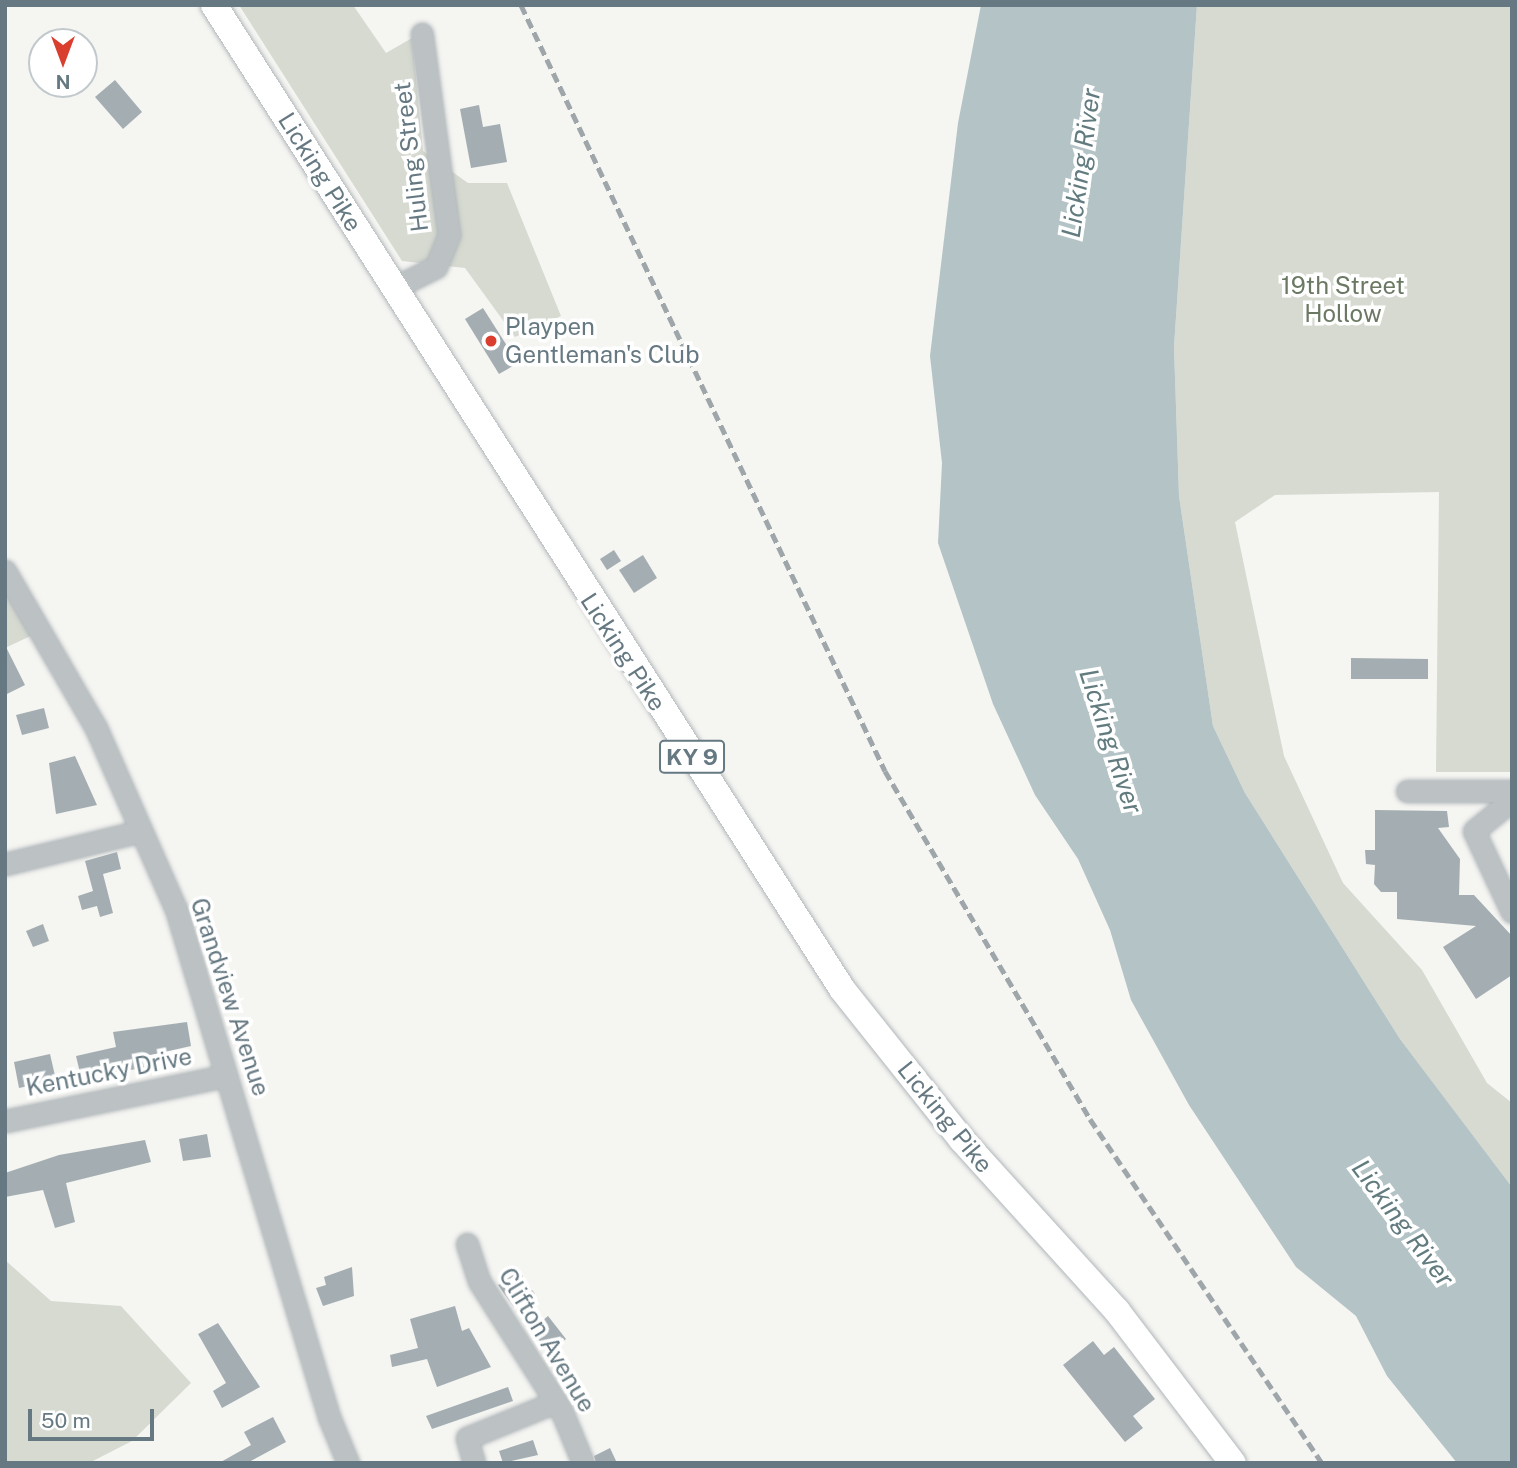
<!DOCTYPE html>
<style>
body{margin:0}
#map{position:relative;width:1517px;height:1468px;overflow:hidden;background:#f5f5f2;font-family:"Public Sans",sans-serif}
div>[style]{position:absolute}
.green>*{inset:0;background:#d6dad1}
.water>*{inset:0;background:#b4c3c5}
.building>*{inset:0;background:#a4aeb2}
.roads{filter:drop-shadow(0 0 2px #b0b6b9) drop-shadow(0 0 2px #b0b6b9)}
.minor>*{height:21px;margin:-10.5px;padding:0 10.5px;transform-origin:10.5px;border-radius:10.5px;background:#bcc2c4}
.major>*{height:26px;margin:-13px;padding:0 13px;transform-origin:13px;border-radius:13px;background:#fff}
.rail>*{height:5px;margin-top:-2.5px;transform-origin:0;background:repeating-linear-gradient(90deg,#9ea6aa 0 10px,transparent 0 15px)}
.dots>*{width:19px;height:19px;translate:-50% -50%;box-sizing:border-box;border:4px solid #fff;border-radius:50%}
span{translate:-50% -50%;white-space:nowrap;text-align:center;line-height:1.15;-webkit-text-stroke:7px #fff;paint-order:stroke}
.shield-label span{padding:2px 5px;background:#fff;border:2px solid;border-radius:5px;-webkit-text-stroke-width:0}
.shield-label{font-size:23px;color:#667982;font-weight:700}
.street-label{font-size:24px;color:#667982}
.park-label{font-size:24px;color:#6b7964}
.poi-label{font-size:24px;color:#667982}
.left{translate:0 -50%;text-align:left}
.water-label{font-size:26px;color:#627b7f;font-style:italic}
.frame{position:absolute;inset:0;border:7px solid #667982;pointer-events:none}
.north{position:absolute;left:28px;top:28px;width:70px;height:70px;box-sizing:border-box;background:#fff;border:2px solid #c2c9cd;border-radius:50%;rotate:180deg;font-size:19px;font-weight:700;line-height:28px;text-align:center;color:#667982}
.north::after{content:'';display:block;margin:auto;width:24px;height:32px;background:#da3e2e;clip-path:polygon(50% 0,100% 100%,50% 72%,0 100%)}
.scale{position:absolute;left:28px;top:1409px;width:126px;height:32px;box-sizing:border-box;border:4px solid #667982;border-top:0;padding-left:9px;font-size:21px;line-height:24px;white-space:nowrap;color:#667982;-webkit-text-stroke:5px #fff;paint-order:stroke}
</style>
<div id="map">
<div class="green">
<div style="clip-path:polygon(239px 5px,353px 5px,386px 53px,412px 38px,423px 151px,468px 183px,507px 183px,561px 316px,515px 337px,465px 268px,402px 261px)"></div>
<div style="clip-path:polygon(1197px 5px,1512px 5px,1512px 772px,1436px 772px,1439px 492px,1275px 495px,1235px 522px,1284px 756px,1343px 883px,1422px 970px,1487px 1083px,1512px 1103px,1512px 1187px,1400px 1039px,1245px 793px,1213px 726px,1179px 496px,1174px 347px)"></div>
<div style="clip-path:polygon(5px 571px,39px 632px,5px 648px)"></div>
<div style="clip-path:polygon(5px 1260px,51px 1301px,121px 1306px,191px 1383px,132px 1441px,89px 1463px,5px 1463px)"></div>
</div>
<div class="water">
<div style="clip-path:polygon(981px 5px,1197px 5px,1174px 347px,1179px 496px,1213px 726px,1245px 793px,1400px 1039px,1512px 1187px,1512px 1463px,1457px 1463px,1387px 1376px,1356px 1316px,1296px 1267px,1189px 1105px,1131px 1000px,1110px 930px,1078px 859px,1035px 795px,993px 704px,938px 543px,942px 463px,930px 356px,958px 123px)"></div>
</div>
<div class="building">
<div style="clip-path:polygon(115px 80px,142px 112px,123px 129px,95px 97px)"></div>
<div style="clip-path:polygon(479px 105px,483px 127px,500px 124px,507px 162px,471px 168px,460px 109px)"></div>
<div style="clip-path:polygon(483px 308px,518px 363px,499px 374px,465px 319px)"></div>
<div style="clip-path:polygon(614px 550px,621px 561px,607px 570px,600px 559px)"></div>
<div style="clip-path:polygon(643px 555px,657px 578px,634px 593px,619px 570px)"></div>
<div style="clip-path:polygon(5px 645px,25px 685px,5px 695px)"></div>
<div style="clip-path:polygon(1351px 658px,1428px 659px,1428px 679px,1351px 679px)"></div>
<div style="clip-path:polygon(44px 708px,49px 728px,22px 735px,16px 715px)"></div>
<div style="clip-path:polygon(75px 756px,97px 805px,56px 814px,49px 763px)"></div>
<div style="clip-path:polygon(1375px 810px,1447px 811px,1449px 827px,1438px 828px,1460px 859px,1459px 895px,1474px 895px,1512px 936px,1512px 975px,1476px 999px,1443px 947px,1476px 926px,1397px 919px,1397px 892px,1381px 892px,1374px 884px,1375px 865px,1366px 864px,1365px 850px,1375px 850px)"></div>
<div style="clip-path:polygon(117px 852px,121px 869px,103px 874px,113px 913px,100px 917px,97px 906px,82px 910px,78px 896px,93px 891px,85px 861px)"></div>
<div style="clip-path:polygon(43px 924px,49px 941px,33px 947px,26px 931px)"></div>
<div style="clip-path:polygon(187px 1022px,191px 1046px,142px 1057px,144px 1068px,81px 1077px,76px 1056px,116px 1047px,113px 1032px)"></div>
<div style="clip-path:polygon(50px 1054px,56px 1080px,19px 1088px,14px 1062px)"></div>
<div style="clip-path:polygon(207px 1134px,211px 1157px,183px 1161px,179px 1139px)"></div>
<div style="clip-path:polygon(145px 1140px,151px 1162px,66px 1183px,75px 1222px,55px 1228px,43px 1190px,5px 1197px,5px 1173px,59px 1155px)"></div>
<div style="clip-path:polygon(352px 1267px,354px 1296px,323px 1306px,316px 1288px,326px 1285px,324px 1277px)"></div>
<div style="clip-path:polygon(519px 1271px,535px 1294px,514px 1308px,498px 1285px)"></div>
<div style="clip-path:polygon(455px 1306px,462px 1331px,469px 1328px,491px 1367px,437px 1387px,427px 1359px,392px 1367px,390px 1355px,418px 1348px,410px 1319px)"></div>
<div style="clip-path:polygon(548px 1316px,566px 1339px,549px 1353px,531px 1330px)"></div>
<div style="clip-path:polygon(218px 1323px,260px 1387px,222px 1408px,213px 1391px,226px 1383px,198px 1334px)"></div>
<div style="clip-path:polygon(1093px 1341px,1104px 1355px,1114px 1347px,1155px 1399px,1133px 1416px,1143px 1428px,1125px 1442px,1063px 1365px)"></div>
<div style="clip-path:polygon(508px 1387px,513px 1401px,432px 1429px,426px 1416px)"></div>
<div style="clip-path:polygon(273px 1417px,286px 1442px,247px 1463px,219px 1463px,251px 1445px,244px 1432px)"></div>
<div style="clip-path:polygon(533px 1440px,538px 1455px,503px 1463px,499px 1451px)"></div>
<div style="clip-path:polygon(610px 1448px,617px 1463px,596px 1463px,594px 1456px)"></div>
</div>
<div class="roads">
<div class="minor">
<div style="left:394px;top:288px;width:47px;rotate:-26.6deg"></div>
<div style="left:436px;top:267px;width:35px;rotate:-68deg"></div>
<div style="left:449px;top:235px;width:203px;rotate:-97.7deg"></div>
<div style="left:5px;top:571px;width:181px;rotate:59.9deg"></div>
<div style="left:96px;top:728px;width:198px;rotate:66.2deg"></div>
<div style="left:176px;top:909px;width:531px;rotate:73.24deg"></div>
<div style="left:329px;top:1417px;width:50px;rotate:67.6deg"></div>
<div style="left:1407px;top:791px;width:105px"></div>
<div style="left:1512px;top:800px;width:49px;rotate:140.8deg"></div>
<div style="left:1474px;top:831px;width:89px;rotate:64.9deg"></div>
<div style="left:5px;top:864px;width:140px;rotate:-13.6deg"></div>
<div style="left:5px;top:1121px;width:224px;rotate:-11.6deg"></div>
<div style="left:467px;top:1244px;width:39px;rotate:72deg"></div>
<div style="left:479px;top:1281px;width:155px;rotate:57.6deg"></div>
<div style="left:562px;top:1412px;width:55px;rotate:67.6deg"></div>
<div style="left:474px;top:1463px;width:26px;rotate:-106deg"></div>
<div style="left:467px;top:1438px;width:95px;rotate:-22.2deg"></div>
</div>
<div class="major">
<div style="left:214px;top:5px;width:1167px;rotate:57.45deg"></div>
<div style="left:842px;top:989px;width:193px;rotate:51.5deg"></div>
<div style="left:962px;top:1140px;width:231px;rotate:47.8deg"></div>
<div style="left:1117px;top:1311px;width:191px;rotate:52.7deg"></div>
</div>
</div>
<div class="rail">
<div style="left:521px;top:5px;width:848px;rotate:64.58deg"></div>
<div style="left:885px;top:771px;width:404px;rotate:59.5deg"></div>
<div style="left:1090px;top:1119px;width:415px;rotate:56deg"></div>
</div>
<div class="dots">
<div style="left:491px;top:341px;background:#da3e2e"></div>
</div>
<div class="shield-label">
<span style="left:692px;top:757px">KY 9</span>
</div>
<div class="street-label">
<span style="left:411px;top:157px;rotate:-97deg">Huling Street</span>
<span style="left:320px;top:172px;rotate:58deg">Licking Pike</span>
<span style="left:623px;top:652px;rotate:57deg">Licking Pike</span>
<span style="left:230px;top:997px;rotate:72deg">Grandview Avenue</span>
<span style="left:109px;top:1072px;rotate:-11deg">Kentucky Drive</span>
<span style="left:945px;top:1117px;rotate:51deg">Licking Pike</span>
<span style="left:547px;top:1340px;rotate:59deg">Clifton Avenue</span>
</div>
<div class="park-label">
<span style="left:1343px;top:300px">19th Street<br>Hollow</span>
</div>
<div class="poi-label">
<span class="left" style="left:505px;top:341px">Playpen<br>Gentleman's Club</span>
</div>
<div class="water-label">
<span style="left:1081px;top:163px;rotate:-82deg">Licking River</span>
<span style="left:1111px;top:741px;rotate:72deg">Licking River</span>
<span style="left:1403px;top:1223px;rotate:53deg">Licking River</span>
</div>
<div class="frame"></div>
<div class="north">N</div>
<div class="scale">50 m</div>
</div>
